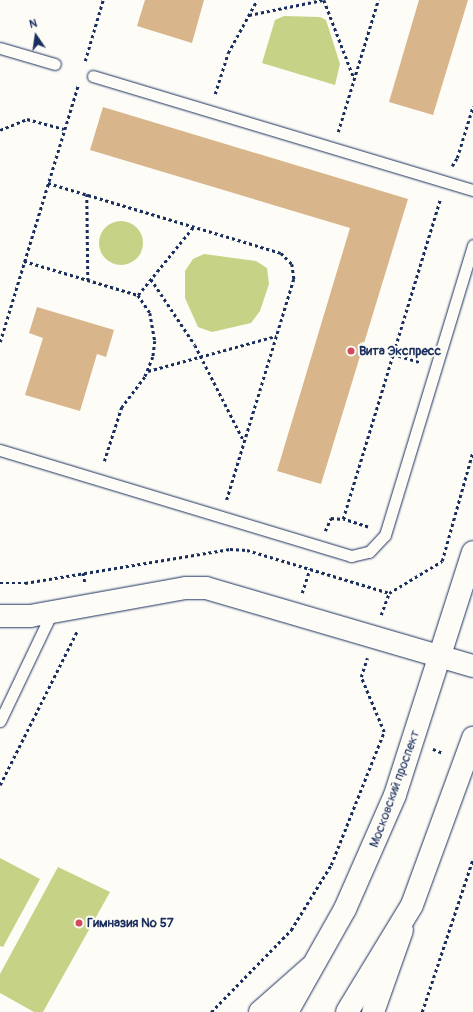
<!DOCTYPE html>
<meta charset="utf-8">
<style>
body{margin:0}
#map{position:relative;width:473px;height:1012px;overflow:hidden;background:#fdfcf7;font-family:Pangolin,sans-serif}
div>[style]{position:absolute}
.green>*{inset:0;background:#c6d286}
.round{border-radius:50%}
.building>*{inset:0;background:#d8b58a}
.path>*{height:2.5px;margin-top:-1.25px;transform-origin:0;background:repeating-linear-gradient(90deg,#1b2f5e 0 3px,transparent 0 6px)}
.roads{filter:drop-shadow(0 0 1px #1b2f5e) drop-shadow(0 0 1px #1b2f5e)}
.service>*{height:11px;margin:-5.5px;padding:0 5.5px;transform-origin:5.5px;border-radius:5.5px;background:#fdfcf7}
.minor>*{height:22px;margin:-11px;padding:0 11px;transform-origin:11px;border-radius:11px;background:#fdfcf7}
.secondary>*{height:22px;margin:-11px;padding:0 11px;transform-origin:11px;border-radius:11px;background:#fdfcf7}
.dots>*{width:11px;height:11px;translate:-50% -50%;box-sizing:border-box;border:2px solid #fdfcf7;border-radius:50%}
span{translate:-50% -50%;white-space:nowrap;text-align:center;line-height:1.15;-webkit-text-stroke:4px #fdfcf7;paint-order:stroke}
.poi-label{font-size:13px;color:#1b2f5e;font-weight:700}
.left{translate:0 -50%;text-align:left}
.street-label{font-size:13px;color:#1b2f5e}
.north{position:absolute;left:16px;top:16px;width:40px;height:40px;-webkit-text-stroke:3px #fdfcf7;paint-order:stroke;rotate:347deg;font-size:11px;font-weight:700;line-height:16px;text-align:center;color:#1b2f5e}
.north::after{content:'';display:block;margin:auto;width:14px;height:18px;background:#1b2f5e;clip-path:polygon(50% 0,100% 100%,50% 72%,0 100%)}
</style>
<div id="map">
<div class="green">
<div style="clip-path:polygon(284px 16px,320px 17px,326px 20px,340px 64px,335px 85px,262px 63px,275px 20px)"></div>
<div class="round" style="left:99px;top:221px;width:44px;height:44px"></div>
<div style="clip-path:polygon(204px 254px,256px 261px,267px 268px,269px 284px,260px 311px,251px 323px,212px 332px,198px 327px,185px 298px,185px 271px,193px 259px)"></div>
<div style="clip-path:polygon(0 858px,40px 879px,3px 947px,0 946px)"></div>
<div style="clip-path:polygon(58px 867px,110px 892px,43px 1012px,34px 1012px,0 993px,0 974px)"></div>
</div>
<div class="building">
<div style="clip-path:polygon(145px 0,204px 0,192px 43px,137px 26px)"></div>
<div style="clip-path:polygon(419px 0,468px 0,433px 115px,389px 102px)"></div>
<div style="clip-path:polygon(103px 107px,408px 199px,321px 484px,277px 471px,350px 228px,90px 150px)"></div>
<div style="clip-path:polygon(37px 307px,114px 330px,106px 357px,97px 354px,80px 411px,25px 395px,43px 338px,29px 333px)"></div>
</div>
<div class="path">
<div style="left:324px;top:0;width:84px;rotate:69deg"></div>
<div style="left:249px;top:15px;width:75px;rotate:-11.6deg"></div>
<div style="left:85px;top:61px;width:64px;rotate:-73.6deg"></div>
<div style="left:215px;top:94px;width:43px;rotate:-72.4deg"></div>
<div style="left:228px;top:53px;width:60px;rotate:-61.3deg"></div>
<div style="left:0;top:130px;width:29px;rotate:-22deg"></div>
<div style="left:27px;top:119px;width:38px;rotate:15deg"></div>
<div style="left:338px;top:132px;width:138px;rotate:-73.1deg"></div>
<div style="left:452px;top:166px;width:9px;rotate:-58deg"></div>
<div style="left:457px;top:158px;width:54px;rotate:-72.9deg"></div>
<div style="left:48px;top:183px;width:243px;rotate:16.7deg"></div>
<div style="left:281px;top:253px;width:16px;rotate:45deg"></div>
<div style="left:292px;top:264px;width:15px;rotate:82deg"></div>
<div style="left:294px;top:279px;width:231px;rotate:106.9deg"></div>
<div style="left:87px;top:194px;width:86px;rotate:89.3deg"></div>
<div style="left:24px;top:261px;width:119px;rotate:16.6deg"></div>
<div style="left:138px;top:295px;width:22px;rotate:56deg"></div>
<div style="left:150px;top:313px;width:28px;rotate:80deg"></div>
<div style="left:155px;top:341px;width:16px;rotate:97deg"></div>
<div style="left:153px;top:357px;width:22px;rotate:112deg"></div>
<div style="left:145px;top:377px;width:38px;rotate:127deg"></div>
<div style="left:122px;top:407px;width:59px;rotate:107.8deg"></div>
<div style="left:151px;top:279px;width:79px;rotate:56.3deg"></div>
<div style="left:195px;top:345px;width:108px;rotate:63deg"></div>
<div style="left:138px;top:295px;width:89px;rotate:-50.9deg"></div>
<div style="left:0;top:342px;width:269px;rotate:-73.1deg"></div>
<div style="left:393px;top:354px;width:28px;rotate:17deg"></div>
<div style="left:148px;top:371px;width:133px;rotate:-15.3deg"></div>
<div style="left:368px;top:527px;width:26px;rotate:-162deg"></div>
<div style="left:343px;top:519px;width:334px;rotate:-73.1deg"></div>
<div style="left:325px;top:531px;width:14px;rotate:-65deg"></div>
<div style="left:331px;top:518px;width:12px;rotate:5deg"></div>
<div style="left:83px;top:573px;width:9px;rotate:77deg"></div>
<div style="left:0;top:583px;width:25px"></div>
<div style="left:25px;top:583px;width:208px;rotate:-9.4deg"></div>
<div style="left:230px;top:549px;width:17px;rotate:3deg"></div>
<div style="left:247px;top:550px;width:148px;rotate:16.8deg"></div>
<div style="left:302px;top:593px;width:25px;rotate:-72deg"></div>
<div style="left:381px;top:615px;width:23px;rotate:-70deg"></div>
<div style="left:389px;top:593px;width:62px;rotate:-31.1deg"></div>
<div style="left:442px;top:561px;width:114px;rotate:-74.3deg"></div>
<div style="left:433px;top:749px;width:11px;rotate:22deg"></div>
<div style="left:0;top:785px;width:172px;rotate:-63.4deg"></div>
<div style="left:211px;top:1012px;width:115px;rotate:-45.7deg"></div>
<div style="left:291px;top:930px;width:76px;rotate:-58.4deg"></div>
<div style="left:331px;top:865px;width:143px;rotate:-68.3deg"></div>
<div style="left:384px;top:732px;width:60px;rotate:-112.7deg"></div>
<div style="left:361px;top:677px;width:20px;rotate:-72deg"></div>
<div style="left:422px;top:1012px;width:161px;rotate:-71.6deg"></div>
</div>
<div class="roads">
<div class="service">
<div style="left:0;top:48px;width:57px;rotate:16.2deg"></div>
<div style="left:93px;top:76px;width:397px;rotate:16.7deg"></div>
<div style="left:0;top:450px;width:367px;rotate:16.8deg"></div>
<div style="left:351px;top:556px;width:18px;rotate:-13deg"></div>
<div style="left:369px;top:552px;width:23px;rotate:-47deg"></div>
<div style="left:385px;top:535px;width:303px;rotate:-73.1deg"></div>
<div style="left:0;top:721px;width:121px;rotate:-64.5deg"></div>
</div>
<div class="minor">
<div style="left:0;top:616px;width:30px"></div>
<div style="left:30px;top:616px;width:158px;rotate:-10.2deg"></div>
<div style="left:186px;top:588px;width:20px"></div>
<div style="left:206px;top:588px;width:278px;rotate:16.3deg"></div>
<div style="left:260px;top:1012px;width:68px;rotate:-41.4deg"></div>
<div style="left:373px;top:1012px;width:87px;rotate:-70.5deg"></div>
</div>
<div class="secondary">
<div style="left:287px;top:1012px;width:118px;rotate:-60.6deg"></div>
<div style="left:345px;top:909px;width:124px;rotate:-66.3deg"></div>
<div style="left:395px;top:795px;width:255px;rotate:-72.2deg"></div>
<div style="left:347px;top:1012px;width:125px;rotate:-58.7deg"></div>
<div style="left:412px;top:905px;width:178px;rotate:-69.9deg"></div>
</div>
</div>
<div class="dots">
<div style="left:351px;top:351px;background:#d1495b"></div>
<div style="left:79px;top:923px;background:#d1495b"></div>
</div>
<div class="poi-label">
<span class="left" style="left:359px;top:351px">Вита Экспресс</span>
<span class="left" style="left:87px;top:923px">Гимназия № 57</span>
</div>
<div class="street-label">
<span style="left:395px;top:789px;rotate:-70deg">Московский проспект</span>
</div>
<div class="north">N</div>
</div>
